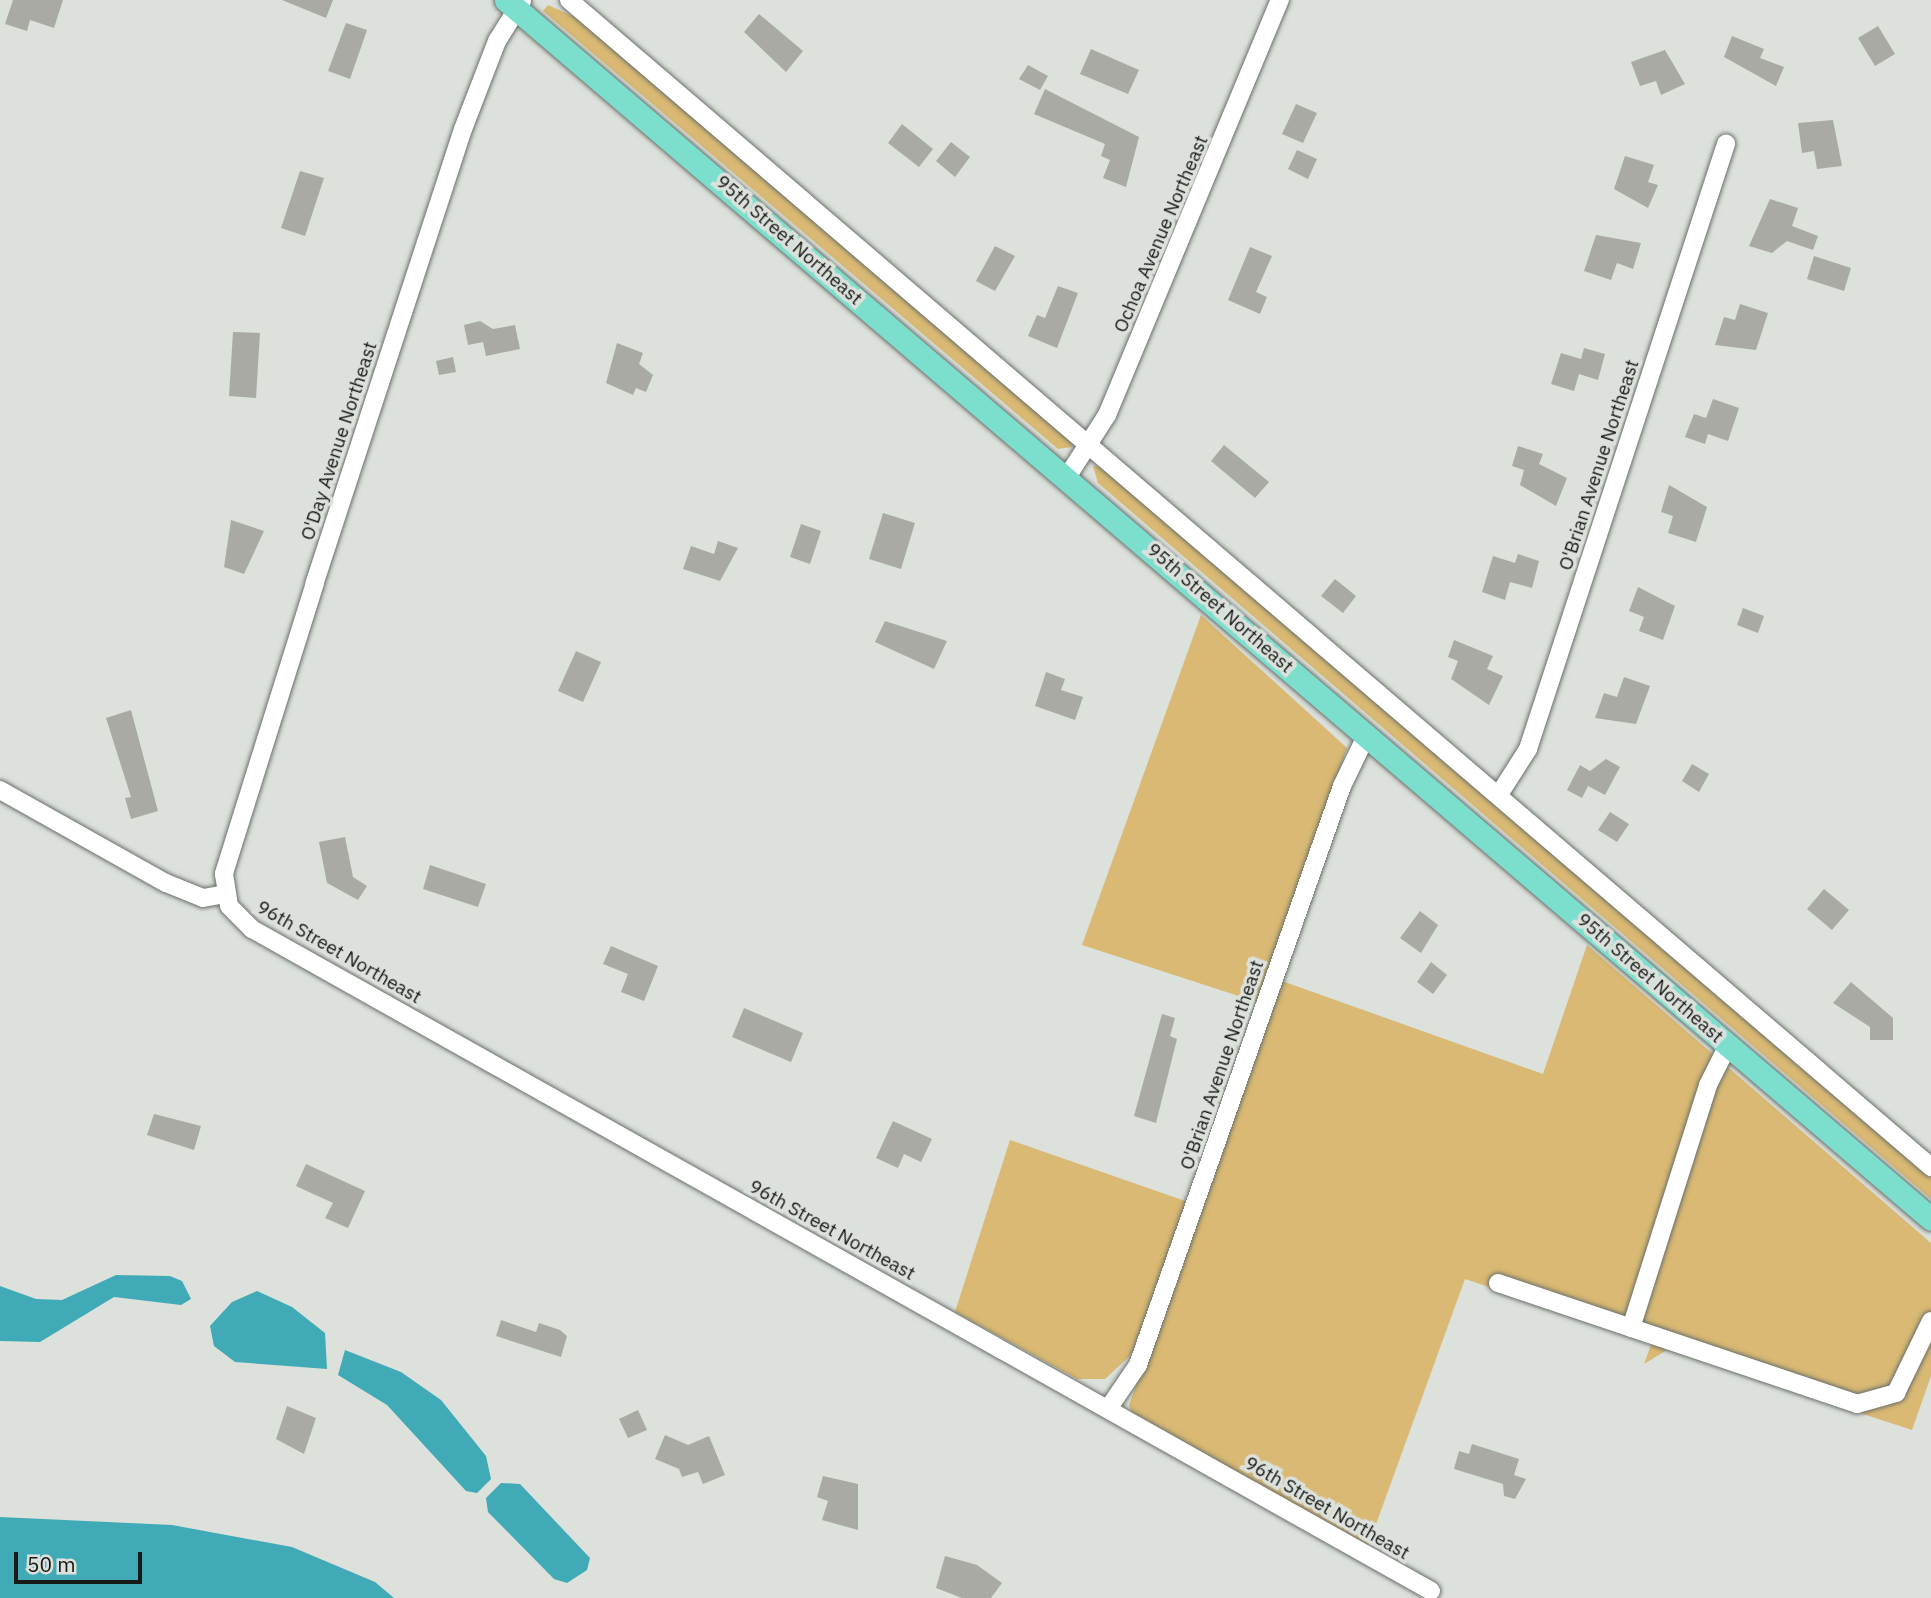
<!DOCTYPE html>
<style>
body{margin:0}
#map{position:relative;width:1931px;height:1598px;overflow:hidden;background:#dce1dc;font-family:"IBM Plex Sans",sans-serif}
div>[style]{position:absolute}
.green>*{inset:0;background:#d9b973}
.water>*{inset:0;background:#40aab6}
.building>*{inset:0;background:#a9aaa4}
.roads{filter:drop-shadow(0 0 2px #6a6f6a) drop-shadow(0 0 2px #6a6f6a)}
.minor>*{height:18px;margin:-9px;padding:0 9px;transform-origin:9px;border-radius:9px;background:#fff}
.major>*{height:23px;margin:-11.5px;padding:0 11.5px;transform-origin:11.5px;border-radius:11.5px;background:#7cdfcd}
span{translate:-50% -50%;white-space:nowrap;text-align:center;line-height:1.15;-webkit-text-stroke:7px #dce1dc;paint-order:stroke}
.street-label{font-size:19px;color:#171917}
.scale{position:absolute;left:14px;top:1552px;width:128px;height:32px;box-sizing:border-box;border:4px solid #171917;border-top:0;padding-left:9px;font-size:21px;line-height:24px;white-space:nowrap;color:#171917;-webkit-text-stroke:5px #dce1dc;paint-order:stroke}
</style>
<div id="map">
<div class="green">
<div style="clip-path:polygon(548px 5px,577px 18px,1071px 439px,1072px 447px,1058px 449px,543px 11px)"></div>
<div style="clip-path:polygon(1093px 466px,1104px 468px,1931px 1178px,1931px 1199px,1098px 483px)"></div>
<div style="clip-path:polygon(1201px 615px,1347px 748px,1257px 1002px,1082px 945px)"></div>
<div style="clip-path:polygon(1587px 945px,1931px 1243px,1931px 1376px,1912px 1430px,1667px 1350px,1644px 1364px,1652px 1342px,1465px 1279px,1367px 1549px,1133px 1415px,1129px 1405px,1282px 981px,1543px 1074px)"></div>
<div style="clip-path:polygon(1010px 1140px,1188px 1202px,1132px 1354px,1105px 1379px,1077px 1379px,955px 1312px)"></div>
</div>
<div class="water">
<div style="clip-path:polygon(116px 1275px,170px 1276px,182px 1281px,191px 1299px,181px 1305px,114px 1297px,40px 1342px,0 1341px,0 1286px,36px 1299px,62px 1300px)"></div>
<div style="clip-path:polygon(257px 1291px,292px 1307px,325px 1333px,327px 1369px,235px 1362px,214px 1346px,210px 1326px,232px 1302px)"></div>
<div style="clip-path:polygon(345px 1350px,401px 1372px,441px 1400px,486px 1456px,491px 1479px,477px 1493px,466px 1491px,387px 1405px,338px 1375px)"></div>
<div style="clip-path:polygon(501px 1483px,520px 1484px,590px 1558px,587px 1570px,567px 1583px,554px 1579px,488px 1512px,486px 1498px)"></div>
<div style="clip-path:polygon(0 1517px,172px 1525px,292px 1547px,375px 1582px,394px 1598px,0 1598px)"></div>
</div>
<div class="building">
<div style="clip-path:polygon(13px 0,63px 0,54px 28px,30px 20px,27px 31px,5px 24px)"></div>
<div style="clip-path:polygon(282px 0,333px 0,326px 18px)"></div>
<div style="clip-path:polygon(759px 14px,803px 51px,786px 72px,744px 32px)"></div>
<div style="clip-path:polygon(346px 23px,367px 30px,350px 79px,328px 71px)"></div>
<div style="clip-path:polygon(1878px 26px,1895px 54px,1875px 66px,1858px 38px)"></div>
<div style="clip-path:polygon(1732px 36px,1764px 49px,1760px 58px,1784px 67px,1776px 86px,1724px 57px)"></div>
<div style="clip-path:polygon(1091px 49px,1139px 70px,1128px 94px,1080px 74px)"></div>
<div style="clip-path:polygon(1665px 50px,1685px 84px,1661px 95px,1656px 81px,1640px 86px,1631px 62px)"></div>
<div style="clip-path:polygon(1028px 65px,1048px 76px,1040px 90px,1019px 79px)"></div>
<div style="clip-path:polygon(1045px 89px,1139px 137px,1126px 187px,1103px 178px,1110px 160px,1101px 156px,1105px 144px,1034px 114px)"></div>
<div style="clip-path:polygon(1296px 104px,1317px 113px,1303px 143px,1282px 134px)"></div>
<div style="clip-path:polygon(1833px 120px,1842px 166px,1817px 169px,1814px 151px,1802px 153px,1798px 123px)"></div>
<div style="clip-path:polygon(902px 124px,933px 149px,919px 167px,888px 143px)"></div>
<div style="clip-path:polygon(951px 142px,970px 157px,955px 177px,936px 161px)"></div>
<div style="clip-path:polygon(1297px 150px,1317px 159px,1308px 179px,1288px 169px)"></div>
<div style="clip-path:polygon(1625px 156px,1654px 165px,1648px 182px,1658px 185px,1648px 208px,1614px 189px)"></div>
<div style="clip-path:polygon(300px 171px,324px 178px,305px 236px,281px 228px)"></div>
<div style="clip-path:polygon(1770px 199px,1798px 208px,1792px 226px,1818px 236px,1813px 250px,1787px 241px,1772px 253px,1749px 246px)"></div>
<div style="clip-path:polygon(1596px 235px,1641px 243px,1633px 269px,1617px 263px,1611px 280px,1584px 271px)"></div>
<div style="clip-path:polygon(995px 246px,1015px 256px,995px 291px,976px 281px)"></div>
<div style="clip-path:polygon(1250px 247px,1272px 256px,1256px 292px,1267px 297px,1260px 314px,1228px 300px)"></div>
<div style="clip-path:polygon(1814px 256px,1851px 268px,1844px 291px,1807px 279px)"></div>
<div style="clip-path:polygon(1058px 286px,1078px 293px,1057px 348px,1028px 336px,1037px 315px,1045px 318px)"></div>
<div style="clip-path:polygon(1740px 304px,1768px 313px,1756px 350px,1715px 345px,1724px 317px,1735px 320px)"></div>
<div style="clip-path:polygon(480px 321px,493px 329px,515px 325px,520px 349px,486px 356px,483px 342px,468px 345px,464px 325px)"></div>
<div style="clip-path:polygon(233px 332px,260px 333px,256px 398px,229px 396px)"></div>
<div style="clip-path:polygon(617px 343px,643px 353px,639px 364px,653px 375px,646px 392px,636px 388px,633px 395px,606px 383px)"></div>
<div style="clip-path:polygon(1584px 348px,1605px 354px,1598px 380px,1579px 374px,1574px 391px,1551px 384px,1561px 353px,1581px 359px)"></div>
<div style="clip-path:polygon(453px 357px,456px 372px,439px 375px,436px 361px)"></div>
<div style="clip-path:polygon(1713px 399px,1739px 408px,1728px 441px,1708px 434px,1705px 444px,1685px 437px,1694px 414px,1706px 418px)"></div>
<div style="clip-path:polygon(1224px 445px,1269px 482px,1255px 498px,1211px 461px)"></div>
<div style="clip-path:polygon(1518px 446px,1543px 454px,1539px 464px,1567px 478px,1556px 506px,1520px 485px,1524px 470px,1512px 466px)"></div>
<div style="clip-path:polygon(1669px 485px,1707px 507px,1696px 542px,1668px 533px,1673px 516px,1661px 512px)"></div>
<div style="clip-path:polygon(883px 513px,915px 523px,901px 569px,869px 559px)"></div>
<div style="clip-path:polygon(231px 520px,264px 531px,244px 574px,224px 567px)"></div>
<div style="clip-path:polygon(801px 524px,821px 531px,810px 564px,790px 557px)"></div>
<div style="clip-path:polygon(718px 541px,738px 548px,720px 581px,683px 569px,691px 546px,714px 554px)"></div>
<div style="clip-path:polygon(1518px 554px,1539px 561px,1532px 588px,1510px 582px,1505px 600px,1482px 592px,1493px 556px,1515px 563px)"></div>
<div style="clip-path:polygon(1335px 579px,1356px 596px,1343px 613px,1321px 596px)"></div>
<div style="clip-path:polygon(1638px 587px,1675px 606px,1663px 640px,1639px 631px,1644px 617px,1629px 611px)"></div>
<div style="clip-path:polygon(1743px 608px,1764px 616px,1758px 633px,1737px 625px)"></div>
<div style="clip-path:polygon(885px 621px,947px 641px,934px 669px,875px 642px)"></div>
<div style="clip-path:polygon(1454px 640px,1493px 656px,1487px 669px,1503px 676px,1489px 705px,1451px 679px,1458px 661px,1448px 657px)"></div>
<div style="clip-path:polygon(576px 651px,601px 662px,583px 702px,558px 691px)"></div>
<div style="clip-path:polygon(1046px 672px,1065px 679px,1061px 690px,1083px 697px,1075px 720px,1035px 706px)"></div>
<div style="clip-path:polygon(1624px 677px,1650px 686px,1636px 724px,1595px 718px,1604px 693px,1617px 697px)"></div>
<div style="clip-path:polygon(131px 710px,158px 811px,131px 819px,125px 798px,131px 797px,106px 718px)"></div>
<div style="clip-path:polygon(1606px 759px,1620px 767px,1605px 795px,1588px 786px,1582px 798px,1567px 790px,1580px 765px,1590px 771px)"></div>
<div style="clip-path:polygon(1692px 764px,1709px 774px,1699px 792px,1682px 781px)"></div>
<div style="clip-path:polygon(1610px 812px,1629px 824px,1617px 842px,1598px 830px)"></div>
<div style="clip-path:polygon(345px 837px,353px 877px,367px 886px,358px 900px,327px 883px,319px 842px)"></div>
<div style="clip-path:polygon(430px 865px,486px 884px,478px 907px,423px 889px)"></div>
<div style="clip-path:polygon(1824px 889px,1849px 910px,1832px 930px,1807px 909px)"></div>
<div style="clip-path:polygon(1420px 911px,1438px 925px,1421px 953px,1400px 938px)"></div>
<div style="clip-path:polygon(611px 946px,658px 966px,644px 1001px,621px 992px,628px 974px,603px 964px)"></div>
<div style="clip-path:polygon(1431px 962px,1447px 975px,1433px 994px,1417px 982px)"></div>
<div style="clip-path:polygon(1851px 982px,1893px 1018px,1893px 1040px,1870px 1040px,1870px 1027px,1833px 1003px)"></div>
<div style="clip-path:polygon(744px 1008px,803px 1033px,791px 1062px,732px 1037px)"></div>
<div style="clip-path:polygon(1162px 1014px,1175px 1018px,1170px 1036px,1177px 1039px,1156px 1123px,1134px 1116px)"></div>
<div style="clip-path:polygon(154px 1114px,201px 1126px,194px 1150px,147px 1135px)"></div>
<div style="clip-path:polygon(893px 1121px,932px 1139px,921px 1162px,904px 1154px,898px 1168px,876px 1158px)"></div>
<div style="clip-path:polygon(306px 1164px,365px 1191px,348px 1228px,325px 1218px,333px 1203px,296px 1186px)"></div>
<div style="clip-path:polygon(501px 1320px,536px 1332px,539px 1323px,560px 1330px,567px 1336px,561px 1357px,496px 1336px)"></div>
<div style="clip-path:polygon(287px 1406px,316px 1418px,304px 1454px,276px 1439px)"></div>
<div style="clip-path:polygon(638px 1410px,647px 1430px,628px 1438px,619px 1419px)"></div>
<div style="clip-path:polygon(665px 1435px,688px 1445px,709px 1436px,725px 1475px,703px 1484px,698px 1472px,682px 1477px,679px 1469px,655px 1459px)"></div>
<div style="clip-path:polygon(1472px 1444px,1519px 1459px,1514px 1475px,1526px 1479px,1515px 1499px,1504px 1496px,1503px 1484px,1454px 1469px,1459px 1451px,1469px 1454px)"></div>
<div style="clip-path:polygon(823px 1476px,858px 1484px,858px 1530px,822px 1520px,828px 1501px,817px 1497px)"></div>
<div style="clip-path:polygon(945px 1556px,977px 1565px,1002px 1583px,991px 1598px,962px 1598px,936px 1588px)"></div>
</div>
<div class="roads">
<div class="minor">
<div style="left:569px;top:0;width:1794px;rotate:40.59deg"></div>
<div style="left:522px;top:1px;width:47px;rotate:122deg"></div>
<div style="left:497px;top:41px;width:94px;rotate:111.1deg"></div>
<div style="left:463px;top:129px;width:478px;rotate:108.1deg"></div>
<div style="left:315px;top:583px;width:305px;rotate:107.4deg"></div>
<div style="left:224px;top:874px;width:32px;rotate:81deg"></div>
<div style="left:229px;top:906px;width:33px;rotate:45deg"></div>
<div style="left:252px;top:929px;width:1352px;rotate:29.31deg"></div>
<div style="left:1067px;top:477px;width:74px;rotate:-57.2deg"></div>
<div style="left:1107px;top:415px;width:450px;rotate:-67.4deg"></div>
<div style="left:0;top:790px;width:190px;rotate:29.3deg"></div>
<div style="left:166px;top:883px;width:40px;rotate:22deg"></div>
<div style="left:203px;top:898px;width:23px;rotate:-10deg"></div>
<div style="left:1500px;top:793px;width:52px;rotate:-57.5deg"></div>
<div style="left:1528px;top:749px;width:637px;rotate:-71.88deg"></div>
<div style="left:1498px;top:1283px;width:379px;rotate:18.6deg"></div>
<div style="left:1857px;top:1404px;width:41px;rotate:-15.8deg"></div>
<div style="left:1896px;top:1393px;width:80px;rotate:-64.1deg"></div>
<div style="left:1631px;top:1328px;width:255px;rotate:-72.4deg"></div>
<div style="left:1708px;top:1085px;width:45px;rotate:-63.4deg"></div>
<div style="left:1110px;top:1406px;width:50px;rotate:-55.7deg"></div>
<div style="left:1138px;top:1365px;width:614px;rotate:-70.59deg"></div>
<div style="left:1342px;top:786px;width:58px;rotate:-64.3deg"></div>
</div>
<div class="major">
<div style="left:506px;top:0;width:1875px;rotate:40.54deg"></div>
</div>
</div>
<div class="street-label">
<span style="left:1161px;top:234px;rotate:-67deg">Ochoa Avenue Northeast</span>
<span style="left:789px;top:240px;rotate:41deg">95th Street Northeast</span>
<span style="left:339px;top:441px;rotate:-72deg">O'Day Avenue Northeast</span>
<span style="left:1599px;top:465px;rotate:-72deg">O'Brian Avenue Northeast</span>
<span style="left:1220px;top:608px;rotate:41deg">95th Street Northeast</span>
<span style="left:339px;top:952px;rotate:30deg">96th Street Northeast</span>
<span style="left:1650px;top:978px;rotate:41deg">95th Street Northeast</span>
<span style="left:1222px;top:1065px;rotate:-71deg">O'Brian Avenue Northeast</span>
<span style="left:832px;top:1230px;rotate:29deg">96th Street Northeast</span>
<span style="left:1327px;top:1508px;rotate:30deg">96th Street Northeast</span>
</div>
<div class="scale">50 m</div>
</div>
